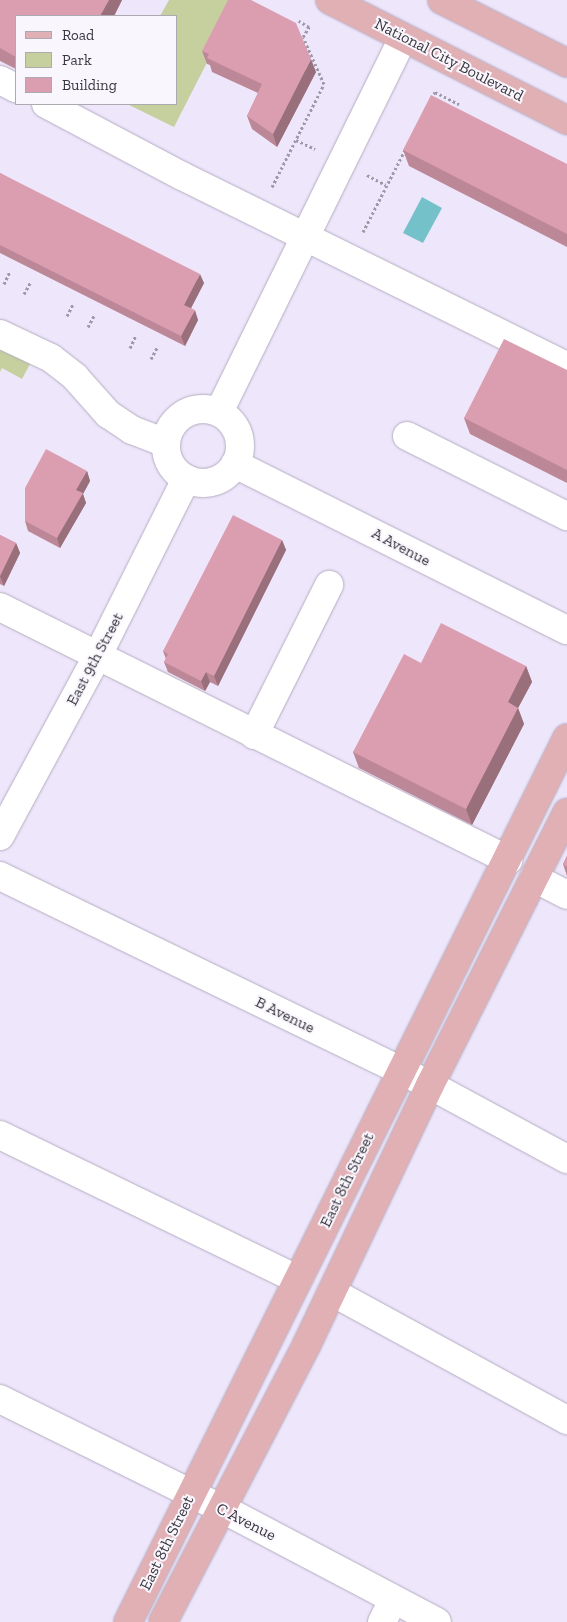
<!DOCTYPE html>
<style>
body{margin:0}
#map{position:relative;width:567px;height:1622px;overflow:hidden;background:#eee6fb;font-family:"Zilla Slab",serif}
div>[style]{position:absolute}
.green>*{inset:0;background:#c6d09e}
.water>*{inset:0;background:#75c1ca}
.path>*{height:3px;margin-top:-1.5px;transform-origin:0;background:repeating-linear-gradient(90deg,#9e98a7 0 2.5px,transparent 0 5px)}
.roads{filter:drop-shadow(0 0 1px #b4adc0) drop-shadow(0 0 1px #b4adc0)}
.minor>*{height:28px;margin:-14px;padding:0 14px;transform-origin:14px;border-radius:14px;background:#fff}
.minor>.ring{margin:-14px;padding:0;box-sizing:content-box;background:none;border:28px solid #fff;border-radius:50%}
.major>*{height:28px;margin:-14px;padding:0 14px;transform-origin:14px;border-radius:14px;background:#e1b0b5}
.wall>*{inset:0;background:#bc8897}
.shaded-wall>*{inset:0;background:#996f7b}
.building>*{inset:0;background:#db9eb0}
span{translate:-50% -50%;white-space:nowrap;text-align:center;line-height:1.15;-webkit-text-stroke:4px #f9f6fe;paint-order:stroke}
.street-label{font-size:16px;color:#39363e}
.legend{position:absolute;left:15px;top:15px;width:162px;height:90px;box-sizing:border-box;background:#f9f6fe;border:1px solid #aca9b1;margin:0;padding:6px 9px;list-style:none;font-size:15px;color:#39363e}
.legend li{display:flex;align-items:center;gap:10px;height:25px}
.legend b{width:25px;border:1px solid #aca9b1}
</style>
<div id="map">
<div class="green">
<div style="clip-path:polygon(169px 0,239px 0,174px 127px,127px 104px,176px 104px,176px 16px,160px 16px)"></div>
<div style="clip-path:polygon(0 347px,30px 364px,22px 379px,2px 368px,0 372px)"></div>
</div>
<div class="water">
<div style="clip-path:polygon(422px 197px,442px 208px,423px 243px,403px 233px)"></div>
</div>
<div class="path">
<div style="left:431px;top:98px;width:7px;rotate:-56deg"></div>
<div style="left:435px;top:92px;width:27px;rotate:27deg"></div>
<div style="left:296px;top:140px;width:21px;rotate:25deg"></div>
<div style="left:367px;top:175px;width:21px;rotate:28deg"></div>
<div style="left:272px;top:187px;width:115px;rotate:-63.2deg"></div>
<div style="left:324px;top:84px;width:51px;rotate:-114.1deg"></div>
<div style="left:303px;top:37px;width:12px;rotate:-59deg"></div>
<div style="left:309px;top:27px;width:12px;rotate:-149deg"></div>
<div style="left:363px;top:232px;width:94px;rotate:-62.9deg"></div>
<div style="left:4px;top:284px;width:14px;rotate:-65deg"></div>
<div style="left:24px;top:294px;width:13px;rotate:-61deg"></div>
<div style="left:67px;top:316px;width:13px;rotate:-63deg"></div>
<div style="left:88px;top:327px;width:15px;rotate:-62deg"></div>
<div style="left:130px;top:348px;width:14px;rotate:-65deg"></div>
<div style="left:151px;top:359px;width:15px;rotate:-62deg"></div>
</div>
<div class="roads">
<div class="minor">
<div style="left:0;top:80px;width:18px;rotate:27deg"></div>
<div style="left:46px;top:104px;width:154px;rotate:27.9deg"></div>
<div style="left:182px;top:176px;width:429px;rotate:26.3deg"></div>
<div style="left:0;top:334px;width:56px;rotate:25.2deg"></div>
<div style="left:51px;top:358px;width:31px;rotate:38deg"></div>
<div style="left:75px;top:377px;width:50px;rotate:48.3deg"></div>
<div style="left:108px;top:414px;width:29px;rotate:34deg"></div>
<div style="left:132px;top:430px;width:36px;rotate:21deg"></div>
<div class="ring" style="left:166px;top:409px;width:46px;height:46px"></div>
<div style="left:219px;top:412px;width:408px;rotate:-63.8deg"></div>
<div style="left:407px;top:436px;width:179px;rotate:26.6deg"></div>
<div style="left:235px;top:464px;width:371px;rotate:26.6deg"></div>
<div style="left:0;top:607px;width:568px;rotate:26.47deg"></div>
<div style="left:254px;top:735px;width:168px;rotate:-63.4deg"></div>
<div style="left:0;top:836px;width:206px;rotate:-61.6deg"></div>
<div style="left:98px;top:655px;width:197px;rotate:-63.4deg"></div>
<div style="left:0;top:876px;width:478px;rotate:25.9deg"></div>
<div style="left:430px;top:1085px;width:156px;rotate:28.4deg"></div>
<div style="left:534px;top:878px;width:37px;rotate:27deg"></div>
<div style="left:0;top:1135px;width:331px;rotate:25.9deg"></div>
<div style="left:332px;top:1292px;width:268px;rotate:28.6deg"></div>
<div style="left:0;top:1399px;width:246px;rotate:26.3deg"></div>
<div style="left:221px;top:1508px;width:244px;rotate:27.8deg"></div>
<div style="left:382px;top:1622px;width:25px;rotate:-63deg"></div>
</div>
<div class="major">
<div style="left:330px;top:0;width:266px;rotate:26.9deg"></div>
<div style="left:442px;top:0;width:140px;rotate:26.7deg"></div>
<div style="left:128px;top:1622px;width:987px;rotate:-63.59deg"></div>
<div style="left:163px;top:1622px;width:313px;rotate:-62.6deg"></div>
<div style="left:307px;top:1344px;width:287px;rotate:-64.6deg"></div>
<div style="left:430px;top:1085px;width:305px;rotate:-63.3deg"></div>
</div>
</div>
<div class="wall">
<div style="clip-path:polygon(0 0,122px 0,114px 16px,16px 16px,16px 69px,0 61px)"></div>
<div style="clip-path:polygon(202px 51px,316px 72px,277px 147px,252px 129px,247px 116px,258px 93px,212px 72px,210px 65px,207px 64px)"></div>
<div style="clip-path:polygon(403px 150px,567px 164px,567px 247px,409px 166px)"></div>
<div style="clip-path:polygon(0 173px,204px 283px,191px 308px,198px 320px,185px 346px,0 253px)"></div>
<div style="clip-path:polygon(567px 370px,567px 483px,470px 434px,464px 418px)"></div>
<div style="clip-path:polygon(87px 471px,90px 481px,83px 494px,86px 503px,60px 548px,28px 531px,25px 521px)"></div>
<div style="clip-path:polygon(0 535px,16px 543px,20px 553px,4px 586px,0 584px)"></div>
<div style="clip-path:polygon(282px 540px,286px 550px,218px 686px,210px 682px,205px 691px,168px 672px,164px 662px,166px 659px,163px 651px)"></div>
<div style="clip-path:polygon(421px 663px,526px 666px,532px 682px,518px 708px,524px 724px,472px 825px,359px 768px,353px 752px)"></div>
<div style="clip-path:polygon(567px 856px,567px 876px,563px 864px)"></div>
</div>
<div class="shaded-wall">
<div style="clip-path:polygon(109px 0,122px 0,114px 16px,100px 16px)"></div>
<div style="clip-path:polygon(311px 59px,316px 72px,277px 147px,273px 134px)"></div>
<div style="clip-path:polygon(200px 274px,204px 283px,188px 314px,184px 305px)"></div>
<div style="clip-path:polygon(195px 310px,198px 320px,185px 346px,181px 336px)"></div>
<div style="clip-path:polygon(87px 471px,90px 481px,83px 494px,86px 503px,60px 548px,57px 538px,76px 490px)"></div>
<div style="clip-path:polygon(282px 540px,286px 550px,218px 686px,214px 676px)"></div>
<div style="clip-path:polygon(16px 543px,20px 553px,4px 586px,0 576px)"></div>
<div style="clip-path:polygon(526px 666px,532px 682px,518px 708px,524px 724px,472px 825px,466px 809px,508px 702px)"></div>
<div style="clip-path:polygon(206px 672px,210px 682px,205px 691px,201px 681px)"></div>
</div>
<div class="building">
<div style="clip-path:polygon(0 0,109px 0,100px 16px,16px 16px,16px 57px,0 48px)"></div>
<div style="clip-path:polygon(228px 0,251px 0,296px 23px,311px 59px,273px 134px,247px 116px,262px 84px,207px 58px,209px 54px,202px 51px)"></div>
<div style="clip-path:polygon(431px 95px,567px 164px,567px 234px,403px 150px)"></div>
<div style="clip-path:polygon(0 173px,200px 274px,184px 305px,195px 310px,181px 336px,0 245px)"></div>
<div style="clip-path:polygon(504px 339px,567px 370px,567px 470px,464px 418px)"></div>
<div style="clip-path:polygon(46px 449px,87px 471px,76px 490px,83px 493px,57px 538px,25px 521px,25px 488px)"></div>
<div style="clip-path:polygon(233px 515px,282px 540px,214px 676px,206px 672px,201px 681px,164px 662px,168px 654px,163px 651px)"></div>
<div style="clip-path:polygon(0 535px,16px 543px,0 576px)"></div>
<div style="clip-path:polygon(441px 623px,526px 666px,508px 702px,518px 708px,466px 809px,353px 752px,404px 654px,421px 663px)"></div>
<div style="clip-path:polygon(567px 856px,567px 867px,563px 864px)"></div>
</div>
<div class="street-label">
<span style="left:449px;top:60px;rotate:27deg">National City Boulevard</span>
<span style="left:401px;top:547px;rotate:28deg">A Avenue</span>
<span style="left:95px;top:659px;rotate:-62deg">East 9th Street</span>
<span style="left:285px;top:1015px;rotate:26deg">B Avenue</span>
<span style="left:347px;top:1180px;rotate:-64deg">East 8th Street</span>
<span style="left:246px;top:1522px;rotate:27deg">C Avenue</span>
<span style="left:167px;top:1543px;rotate:-64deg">East 8th Street</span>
</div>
<ul class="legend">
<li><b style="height:6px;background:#e1b0b5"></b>Road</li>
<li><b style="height:14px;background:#c6d09e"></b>Park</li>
<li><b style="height:14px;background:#db9eb0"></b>Building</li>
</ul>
</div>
